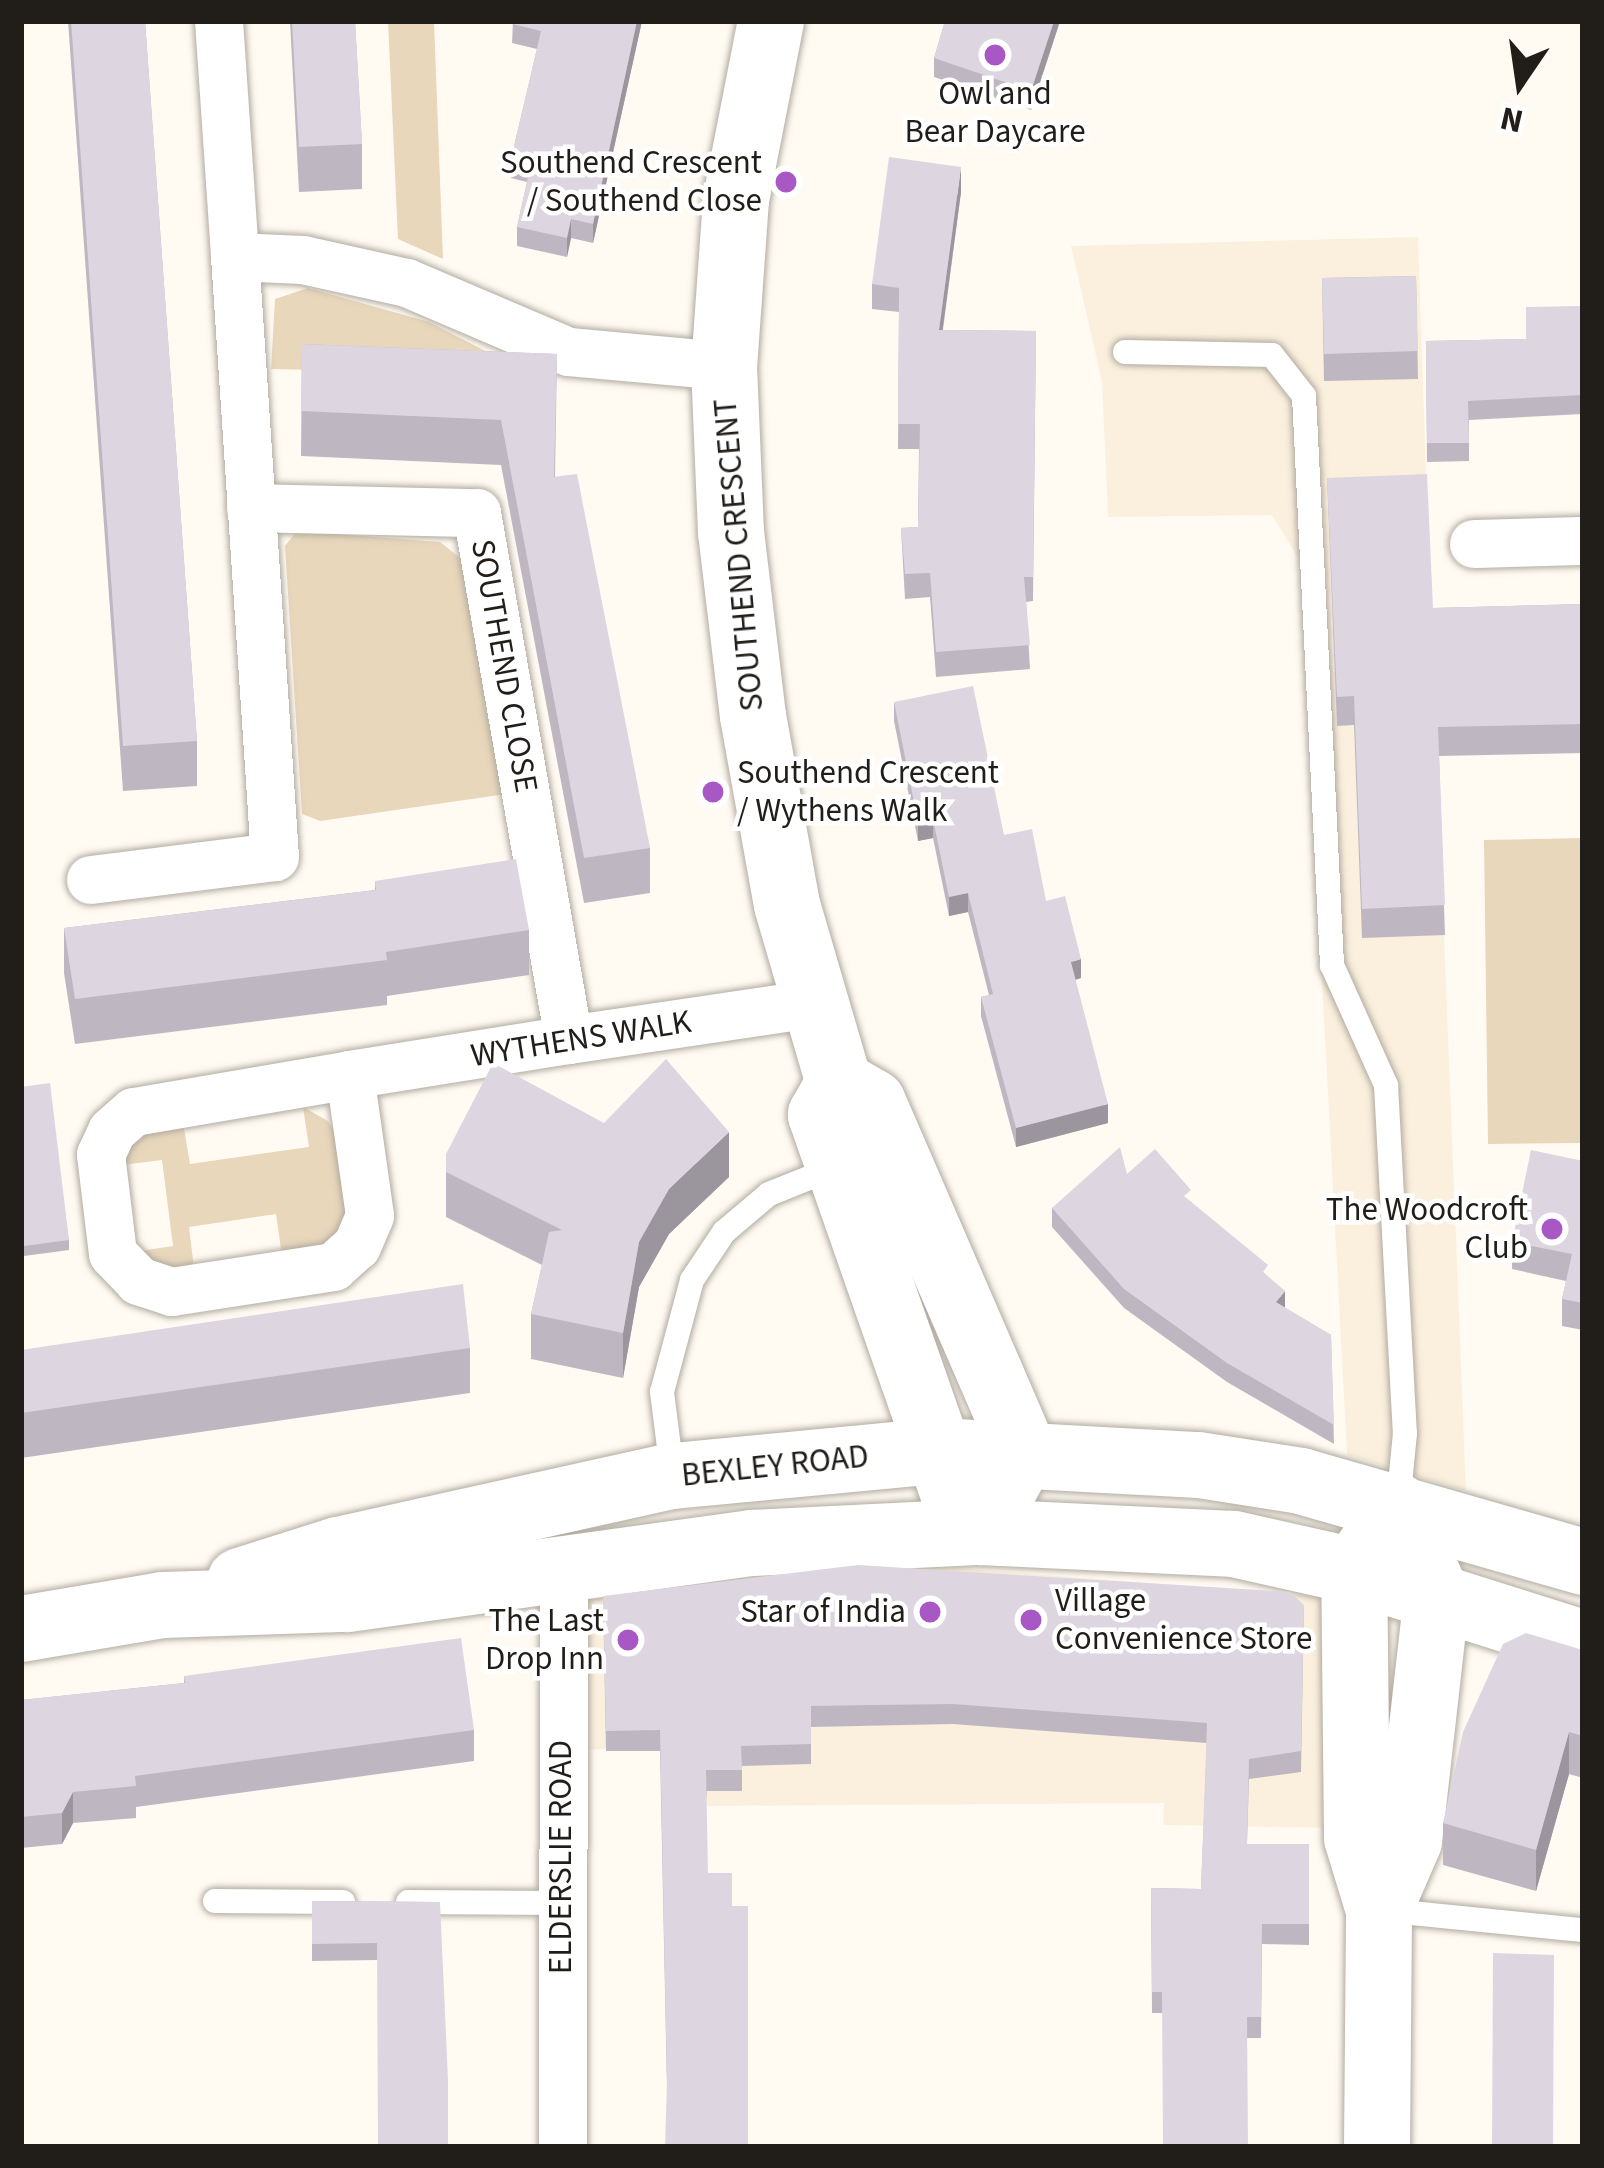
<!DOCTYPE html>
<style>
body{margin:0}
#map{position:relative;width:1604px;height:2168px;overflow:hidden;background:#fffbf3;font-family:"Source Sans 3",sans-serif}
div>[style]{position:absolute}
.built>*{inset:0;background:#fbf0dd}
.green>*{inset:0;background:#e8d7bb}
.roads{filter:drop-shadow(0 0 3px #b2aba0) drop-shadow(0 0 3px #b2aba0)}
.lane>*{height:24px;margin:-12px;padding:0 12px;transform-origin:12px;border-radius:12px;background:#fff}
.street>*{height:48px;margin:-24px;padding:0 24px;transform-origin:24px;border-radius:24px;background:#fff}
.secondary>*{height:66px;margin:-33px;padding:0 33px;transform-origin:33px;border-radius:33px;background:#fff}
.primary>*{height:66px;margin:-33px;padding:0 33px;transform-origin:33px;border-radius:33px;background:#fff}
.wall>*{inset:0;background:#beb7c1}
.shaded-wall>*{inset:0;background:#9b959d}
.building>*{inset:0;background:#ddd5e0}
.dots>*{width:33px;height:33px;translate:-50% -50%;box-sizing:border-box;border:6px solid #fff;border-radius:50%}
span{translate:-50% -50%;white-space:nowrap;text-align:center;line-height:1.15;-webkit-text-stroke:9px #fff;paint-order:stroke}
.poi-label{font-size:33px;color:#211e1a}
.right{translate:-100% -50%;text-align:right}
.left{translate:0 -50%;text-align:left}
.street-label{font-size:33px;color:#211e1a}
.frame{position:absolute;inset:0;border:24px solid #211e1a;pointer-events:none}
.north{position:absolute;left:1460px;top:24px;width:120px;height:120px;-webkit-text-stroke:9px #fff;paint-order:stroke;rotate:193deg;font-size:33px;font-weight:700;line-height:48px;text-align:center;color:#211e1a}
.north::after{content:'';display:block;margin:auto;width:42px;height:54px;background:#211e1a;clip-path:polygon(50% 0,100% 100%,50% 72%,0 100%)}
</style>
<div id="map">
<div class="built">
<div style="clip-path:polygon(1418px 237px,1427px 503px,1466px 1491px,1347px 1455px,1300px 561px,1272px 515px,1108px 517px,1102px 382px,1071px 246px)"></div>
<div style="clip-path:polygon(877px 1562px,1326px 1597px,1336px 1828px,1163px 1825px,1164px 1803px,706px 1806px,660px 1748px,577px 1750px,578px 1591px)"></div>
</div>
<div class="green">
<div style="clip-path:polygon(388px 21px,434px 21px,443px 259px,398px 239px)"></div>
<div style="clip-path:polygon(308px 288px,429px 322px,499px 358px,499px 374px,271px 369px,275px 299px)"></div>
<div style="clip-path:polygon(297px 531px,440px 542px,473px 568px,506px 794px,320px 821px,302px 814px,285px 546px)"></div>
<div style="clip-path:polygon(1583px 838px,1583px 1143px,1488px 1144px,1484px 840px)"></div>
<div style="clip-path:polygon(303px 1107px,328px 1121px,342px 1144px,351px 1207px,327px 1250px,282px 1256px,276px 1214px,189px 1227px,194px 1268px,171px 1271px,140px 1251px,173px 1246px,162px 1160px,123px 1165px,132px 1141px,150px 1127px,183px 1123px,190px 1164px,309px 1147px)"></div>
</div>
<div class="roads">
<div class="lane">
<div style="left:1125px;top:352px;width:147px;rotate:1.2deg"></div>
<div style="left:1272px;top:355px;width:52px;rotate:52deg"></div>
<div style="left:1304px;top:396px;width:570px;rotate:87.18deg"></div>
<div style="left:1332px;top:965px;width:132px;rotate:65.8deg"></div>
<div style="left:1386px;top:1085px;width:349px;rotate:86.9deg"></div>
<div style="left:1405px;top:1433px;width:71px;rotate:95.6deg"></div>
<div style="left:672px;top:1471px;width:80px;rotate:-97.2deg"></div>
<div style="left:662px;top:1392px;width:116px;rotate:-75deg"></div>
<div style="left:692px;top:1280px;width:58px;rotate:-56.3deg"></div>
<div style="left:724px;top:1232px;width:59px;rotate:-40.2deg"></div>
<div style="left:769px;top:1194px;width:72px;rotate:-21.9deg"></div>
<div style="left:215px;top:1901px;width:128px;rotate:0.4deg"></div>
<div style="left:408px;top:1902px;width:153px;rotate:0.4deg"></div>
<div style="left:1381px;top:1910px;width:203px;rotate:5.7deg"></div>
</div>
<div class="street">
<div style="left:219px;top:21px;width:237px;rotate:86.1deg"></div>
<div style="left:251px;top:508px;width:226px;rotate:1.3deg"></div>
<div style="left:477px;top:513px;width:535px;rotate:80.1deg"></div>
<div style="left:1474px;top:544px;width:109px;rotate:-1.6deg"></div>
<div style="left:91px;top:880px;width:185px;rotate:-7.1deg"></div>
<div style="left:275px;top:857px;width:601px;rotate:-93.81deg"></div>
<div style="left:235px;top:257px;width:68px;rotate:2.5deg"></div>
<div style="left:303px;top:260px;width:107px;rotate:12.5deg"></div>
<div style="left:407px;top:283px;width:176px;rotate:23.1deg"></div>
<div style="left:569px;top:352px;width:156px;rotate:5.2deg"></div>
<div style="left:350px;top:1075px;width:142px;rotate:81.9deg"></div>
<div style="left:370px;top:1216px;width:33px;rotate:113deg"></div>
<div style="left:357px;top:1246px;width:31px;rotate:138deg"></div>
<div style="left:334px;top:1267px;width:164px;rotate:171.2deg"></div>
<div style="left:172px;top:1292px;width:35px;rotate:-162deg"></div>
<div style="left:139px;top:1281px;width:37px;rotate:-134deg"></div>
<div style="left:113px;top:1254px;width:100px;rotate:-96.9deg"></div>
<div style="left:101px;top:1155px;width:26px;rotate:-65deg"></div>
<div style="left:112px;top:1131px;width:29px;rotate:-41deg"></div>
<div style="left:134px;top:1112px;width:219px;rotate:-9.7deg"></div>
<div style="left:350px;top:1075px;width:222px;rotate:-9.1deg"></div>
<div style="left:569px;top:1040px;width:246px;rotate:-8.4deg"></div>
<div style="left:563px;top:2147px;width:581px;rotate:-89.9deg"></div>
</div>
<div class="secondary">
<div style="left:771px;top:21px;width:182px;rotate:101.1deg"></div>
<div style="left:736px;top:200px;width:166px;rotate:94.1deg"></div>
<div style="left:724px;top:366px;width:166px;rotate:87.6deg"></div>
<div style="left:731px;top:532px;width:185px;rotate:83.2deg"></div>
<div style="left:753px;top:716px;width:192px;rotate:79.8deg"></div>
<div style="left:787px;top:905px;width:185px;rotate:73.7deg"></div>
<div style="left:839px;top:1083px;width:39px;rotate:30deg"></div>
<div style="left:873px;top:1103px;width:380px;rotate:66.6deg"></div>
<div style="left:1024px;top:1452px;width:91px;rotate:118.3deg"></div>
<div style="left:981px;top:1532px;width:46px;rotate:-126.1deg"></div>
<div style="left:954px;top:1495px;width:403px;rotate:-109.3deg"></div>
<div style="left:821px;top:1115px;width:37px;rotate:-61deg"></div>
<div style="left:1379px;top:1910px;width:75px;rotate:-66.5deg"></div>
<div style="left:1409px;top:1841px;width:247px;rotate:-83.5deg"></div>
<div style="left:1437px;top:1596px;width:52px;rotate:-113.6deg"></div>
<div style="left:1377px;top:2147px;width:237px;rotate:-89.5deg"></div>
<div style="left:1379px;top:1910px;width:75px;rotate:-107deg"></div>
<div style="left:1357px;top:1838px;width:267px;rotate:-90.6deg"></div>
<div style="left:1354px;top:1571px;width:78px;rotate:-56.5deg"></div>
</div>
<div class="primary">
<div style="left:240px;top:1581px;width:103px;rotate:-17.6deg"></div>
<div style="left:338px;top:1550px;width:343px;rotate:-12.5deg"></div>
<div style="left:673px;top:1476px;width:266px;rotate:-5.4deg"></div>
<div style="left:938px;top:1451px;width:261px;rotate:3.1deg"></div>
<div style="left:1199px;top:1465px;width:103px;rotate:8.9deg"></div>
<div style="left:1301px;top:1481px;width:293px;rotate:16deg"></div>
<div style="left:21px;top:1629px;width:144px;rotate:-9.6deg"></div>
<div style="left:163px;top:1605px;width:185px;rotate:-1.9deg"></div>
<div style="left:348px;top:1599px;width:408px;rotate:-7.9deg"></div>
<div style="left:752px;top:1543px;width:229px;rotate:-2.8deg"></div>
<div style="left:981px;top:1532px;width:253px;rotate:2.7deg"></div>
<div style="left:1234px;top:1544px;width:123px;rotate:12.7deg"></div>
<div style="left:1354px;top:1571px;width:240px;rotate:17.5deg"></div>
</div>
</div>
<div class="wall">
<div style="clip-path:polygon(68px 21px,145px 21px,197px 741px,197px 786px,123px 791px)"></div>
<div style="clip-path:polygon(290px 21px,355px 21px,362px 144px,362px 189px,299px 192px)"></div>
<div style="clip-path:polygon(513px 21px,642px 21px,593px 243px,571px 238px,567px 257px,517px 246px,517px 227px,527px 182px,511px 178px,511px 159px,537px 49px,512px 43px)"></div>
<div style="clip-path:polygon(945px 21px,1060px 21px,1031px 110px,934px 77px,934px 58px)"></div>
<div style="clip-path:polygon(961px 192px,943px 330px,1036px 331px,1033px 601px,1026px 602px,1030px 669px,936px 677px,930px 597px,905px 599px,901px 528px,918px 527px,919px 449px,898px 449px,899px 312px,872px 309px,872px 284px)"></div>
<div style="clip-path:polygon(1416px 276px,1418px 379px,1324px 381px,1322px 278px)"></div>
<div style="clip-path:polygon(1583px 306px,1583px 414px,1469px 420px,1469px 461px,1427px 462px,1426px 341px,1526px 339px)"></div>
<div style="clip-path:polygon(302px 344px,557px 354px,555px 477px,650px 848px,650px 893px,584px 903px,501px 465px,301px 456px)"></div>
<div style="clip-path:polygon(1327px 478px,1433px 608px,1583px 604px,1583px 753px,1439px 756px,1445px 935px,1362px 938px,1354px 725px,1337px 726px)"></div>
<div style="clip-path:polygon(894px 702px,1004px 835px,1046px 901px,1081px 978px,1075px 980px,1108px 1123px,1016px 1147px,981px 1016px,981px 997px,989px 995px,968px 912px,949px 916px,933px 838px,918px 841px,894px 721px)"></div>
<div style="clip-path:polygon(375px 881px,529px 930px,529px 975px,387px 996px,387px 1005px,75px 1044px,64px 973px,64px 928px,375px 890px)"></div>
<div style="clip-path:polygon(21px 1087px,69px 1240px,69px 1250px,24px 1256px,21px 1229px)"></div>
<div style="clip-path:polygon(604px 1123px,729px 1177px,669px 1234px,639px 1287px,623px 1378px,531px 1359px,531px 1314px,542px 1265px,446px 1217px,446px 1154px)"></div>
<div style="clip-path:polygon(1583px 1161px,1583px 1330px,1562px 1326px,1562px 1299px,1566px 1281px,1512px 1269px,1512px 1242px)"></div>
<div style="clip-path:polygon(1127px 1174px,1191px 1202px,1268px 1277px,1285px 1308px,1331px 1335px,1334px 1444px,1227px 1382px,1124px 1308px,1052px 1227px,1052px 1208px)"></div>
<div style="clip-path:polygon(470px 1348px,470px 1393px,21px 1458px,21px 1350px)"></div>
<div style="clip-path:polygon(603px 1596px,1304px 1605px,1301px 1772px,1249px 1779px,1247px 1844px,1309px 1844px,1309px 1945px,1262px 1944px,1261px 2038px,1247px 2038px,1162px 2013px,1152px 2013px,1151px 1888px,1201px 1889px,1207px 1743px,953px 1724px,811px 1727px,811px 1764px,742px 1766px,742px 1791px,707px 1791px,667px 2089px,660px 1751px,606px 1751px)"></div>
<div style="clip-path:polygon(1583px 1650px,1583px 1778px,1569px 1774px,1536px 1891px,1443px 1865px,1443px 1823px)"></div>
<div style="clip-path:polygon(184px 1676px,474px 1730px,474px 1761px,136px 1807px,136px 1818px,73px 1823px,62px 1844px,21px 1848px,21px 1700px,184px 1683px)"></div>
<div style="clip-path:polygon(312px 1901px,440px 1902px,377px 1960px,312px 1961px)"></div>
</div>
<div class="shaded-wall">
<div style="clip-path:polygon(637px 21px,642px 21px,593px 243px,593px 224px)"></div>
<div style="clip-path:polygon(1054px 21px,1060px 21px,1031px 110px,1031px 91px)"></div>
<div style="clip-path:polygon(961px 167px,961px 192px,939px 355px,939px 330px)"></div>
<div style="clip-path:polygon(571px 219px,571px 238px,567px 257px,567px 238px)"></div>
<div style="clip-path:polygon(933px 819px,933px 838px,918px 841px,918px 822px)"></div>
<div style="clip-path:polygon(968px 893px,968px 912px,949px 916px,949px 897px)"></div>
<div style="clip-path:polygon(1081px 959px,1081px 978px,1071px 981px,1071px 962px)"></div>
<div style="clip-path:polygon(1108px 1104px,1108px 1123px,1016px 1147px,1016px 1128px)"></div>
<div style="clip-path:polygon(729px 1132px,729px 1177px,669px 1234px,639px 1287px,623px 1378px,623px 1333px,639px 1242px,669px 1189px)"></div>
<div style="clip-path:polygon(1285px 1291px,1285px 1310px,1276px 1302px)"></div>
<div style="clip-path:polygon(1569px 1732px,1569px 1774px,1536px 1891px,1536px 1850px)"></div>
<div style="clip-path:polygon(73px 1792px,73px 1823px,62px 1844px,62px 1813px)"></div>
</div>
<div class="building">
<div style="clip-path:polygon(71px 21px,145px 21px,197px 741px,123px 746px)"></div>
<div style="clip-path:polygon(292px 21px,355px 21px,362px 144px,299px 147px)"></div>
<div style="clip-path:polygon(513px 21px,637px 21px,593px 224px,571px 219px,567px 238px,517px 227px,531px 164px,511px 159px,541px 31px,512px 24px)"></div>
<div style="clip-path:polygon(945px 21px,1054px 21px,1031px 91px,934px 58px)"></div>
<div style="clip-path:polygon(889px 157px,961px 167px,939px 330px,1036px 331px,1033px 577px,1024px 577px,1030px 645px,936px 652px,930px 573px,905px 574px,901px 528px,918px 527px,920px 424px,898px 424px,899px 288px,872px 284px)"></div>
<div style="clip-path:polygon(1416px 276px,1418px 351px,1324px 354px,1322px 278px)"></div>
<div style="clip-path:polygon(1583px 306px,1583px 395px,1468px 401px,1469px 443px,1427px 443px,1426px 341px,1526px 339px,1526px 307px)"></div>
<div style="clip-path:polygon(302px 344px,557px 354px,554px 477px,577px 474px,650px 848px,584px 858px,501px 420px,301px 411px)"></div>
<div style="clip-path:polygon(1427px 474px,1433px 608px,1583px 604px,1583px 724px,1438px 727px,1445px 905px,1362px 909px,1354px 696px,1337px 697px,1327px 478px)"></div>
<div style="clip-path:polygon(973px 686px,1004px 835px,1032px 829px,1046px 901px,1065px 896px,1081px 959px,1071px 962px,1108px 1104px,1016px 1128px,981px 997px,993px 994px,968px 893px,949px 897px,933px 819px,918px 822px,894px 702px)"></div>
<div style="clip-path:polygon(516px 859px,529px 930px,386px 952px,387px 960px,75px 999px,64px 928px,376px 890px,375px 881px)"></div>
<div style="clip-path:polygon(666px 1059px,729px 1132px,669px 1189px,639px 1242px,623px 1333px,531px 1314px,549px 1232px,562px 1230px,446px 1172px,446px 1154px,493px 1063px,604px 1123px)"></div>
<div style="clip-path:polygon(50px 1083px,69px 1240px,24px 1246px,21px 1219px,21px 1087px)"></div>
<div style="clip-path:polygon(1120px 1147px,1127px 1174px,1155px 1149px,1191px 1190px,1184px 1196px,1268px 1265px,1263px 1272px,1285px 1291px,1276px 1302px,1331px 1335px,1334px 1425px,1227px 1363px,1124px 1289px,1052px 1208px)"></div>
<div style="clip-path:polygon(1531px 1150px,1583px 1161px,1583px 1303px,1562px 1299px,1572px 1254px,1512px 1242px)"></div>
<div style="clip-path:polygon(463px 1284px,470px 1348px,21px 1413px,21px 1350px)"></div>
<div style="clip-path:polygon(858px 1565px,1290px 1592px,1304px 1605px,1301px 1751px,1249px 1759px,1247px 1844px,1309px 1844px,1309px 1924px,1262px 1924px,1261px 2017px,1247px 2017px,1248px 2147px,1163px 2147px,1162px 1992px,1152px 1992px,1151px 1888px,1201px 1889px,1207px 1723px,953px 1704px,811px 1706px,811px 1744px,741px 1746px,742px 1770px,706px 1770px,708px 1873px,732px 1873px,732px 1906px,748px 1906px,748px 2147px,665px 2147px,667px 2082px,660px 1730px,606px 1731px,603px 1596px)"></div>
<div style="clip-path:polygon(1526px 1633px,1583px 1650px,1583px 1736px,1569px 1732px,1536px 1850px,1443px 1823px,1463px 1732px,1503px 1644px)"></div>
<div style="clip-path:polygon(461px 1638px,474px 1730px,135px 1776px,136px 1786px,73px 1792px,62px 1813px,21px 1817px,21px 1700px,185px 1683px,184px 1676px)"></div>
<div style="clip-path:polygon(312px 1901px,440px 1902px,448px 2080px,448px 2147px,378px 2147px,377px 1943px,312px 1944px)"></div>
<div style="clip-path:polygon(1493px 1953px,1554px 1955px,1553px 2147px,1492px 2147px)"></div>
</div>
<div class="dots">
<div style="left:995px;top:55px;background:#aa57c6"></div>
<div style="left:786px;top:182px;background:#aa57c6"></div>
<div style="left:713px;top:792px;background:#aa57c6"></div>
<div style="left:1552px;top:1229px;background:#aa57c6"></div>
<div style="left:930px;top:1612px;background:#aa57c6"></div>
<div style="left:1031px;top:1620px;background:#aa57c6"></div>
<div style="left:628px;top:1640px;background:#aa57c6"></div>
</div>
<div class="poi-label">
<span style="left:995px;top:113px">Owl and<br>Bear Daycare</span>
<span class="right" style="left:762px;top:182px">Southend Crescent<br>/ Southend Close</span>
<span class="left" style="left:737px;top:792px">Southend Crescent<br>/ Wythens Walk</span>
<span class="right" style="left:1528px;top:1229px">The Woodcroft<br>Club</span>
<span class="left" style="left:1055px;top:1620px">Village<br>Convenience Store</span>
<span class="right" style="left:906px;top:1612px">Star of India</span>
<span class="right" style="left:604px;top:1640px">The Last<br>Drop Inn</span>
</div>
<div class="street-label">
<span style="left:739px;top:555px;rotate:-95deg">SOUTHEND CRESCENT</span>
<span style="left:504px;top:666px;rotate:80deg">SOUTHEND CLOSE</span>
<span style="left:581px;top:1039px;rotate:-9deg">WYTHENS WALK</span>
<span style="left:775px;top:1466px;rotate:-6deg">BEXLEY ROAD</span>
<span style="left:561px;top:1857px;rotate:-90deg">ELDERSLIE ROAD</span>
</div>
<div class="frame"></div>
<div class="north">N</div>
</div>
